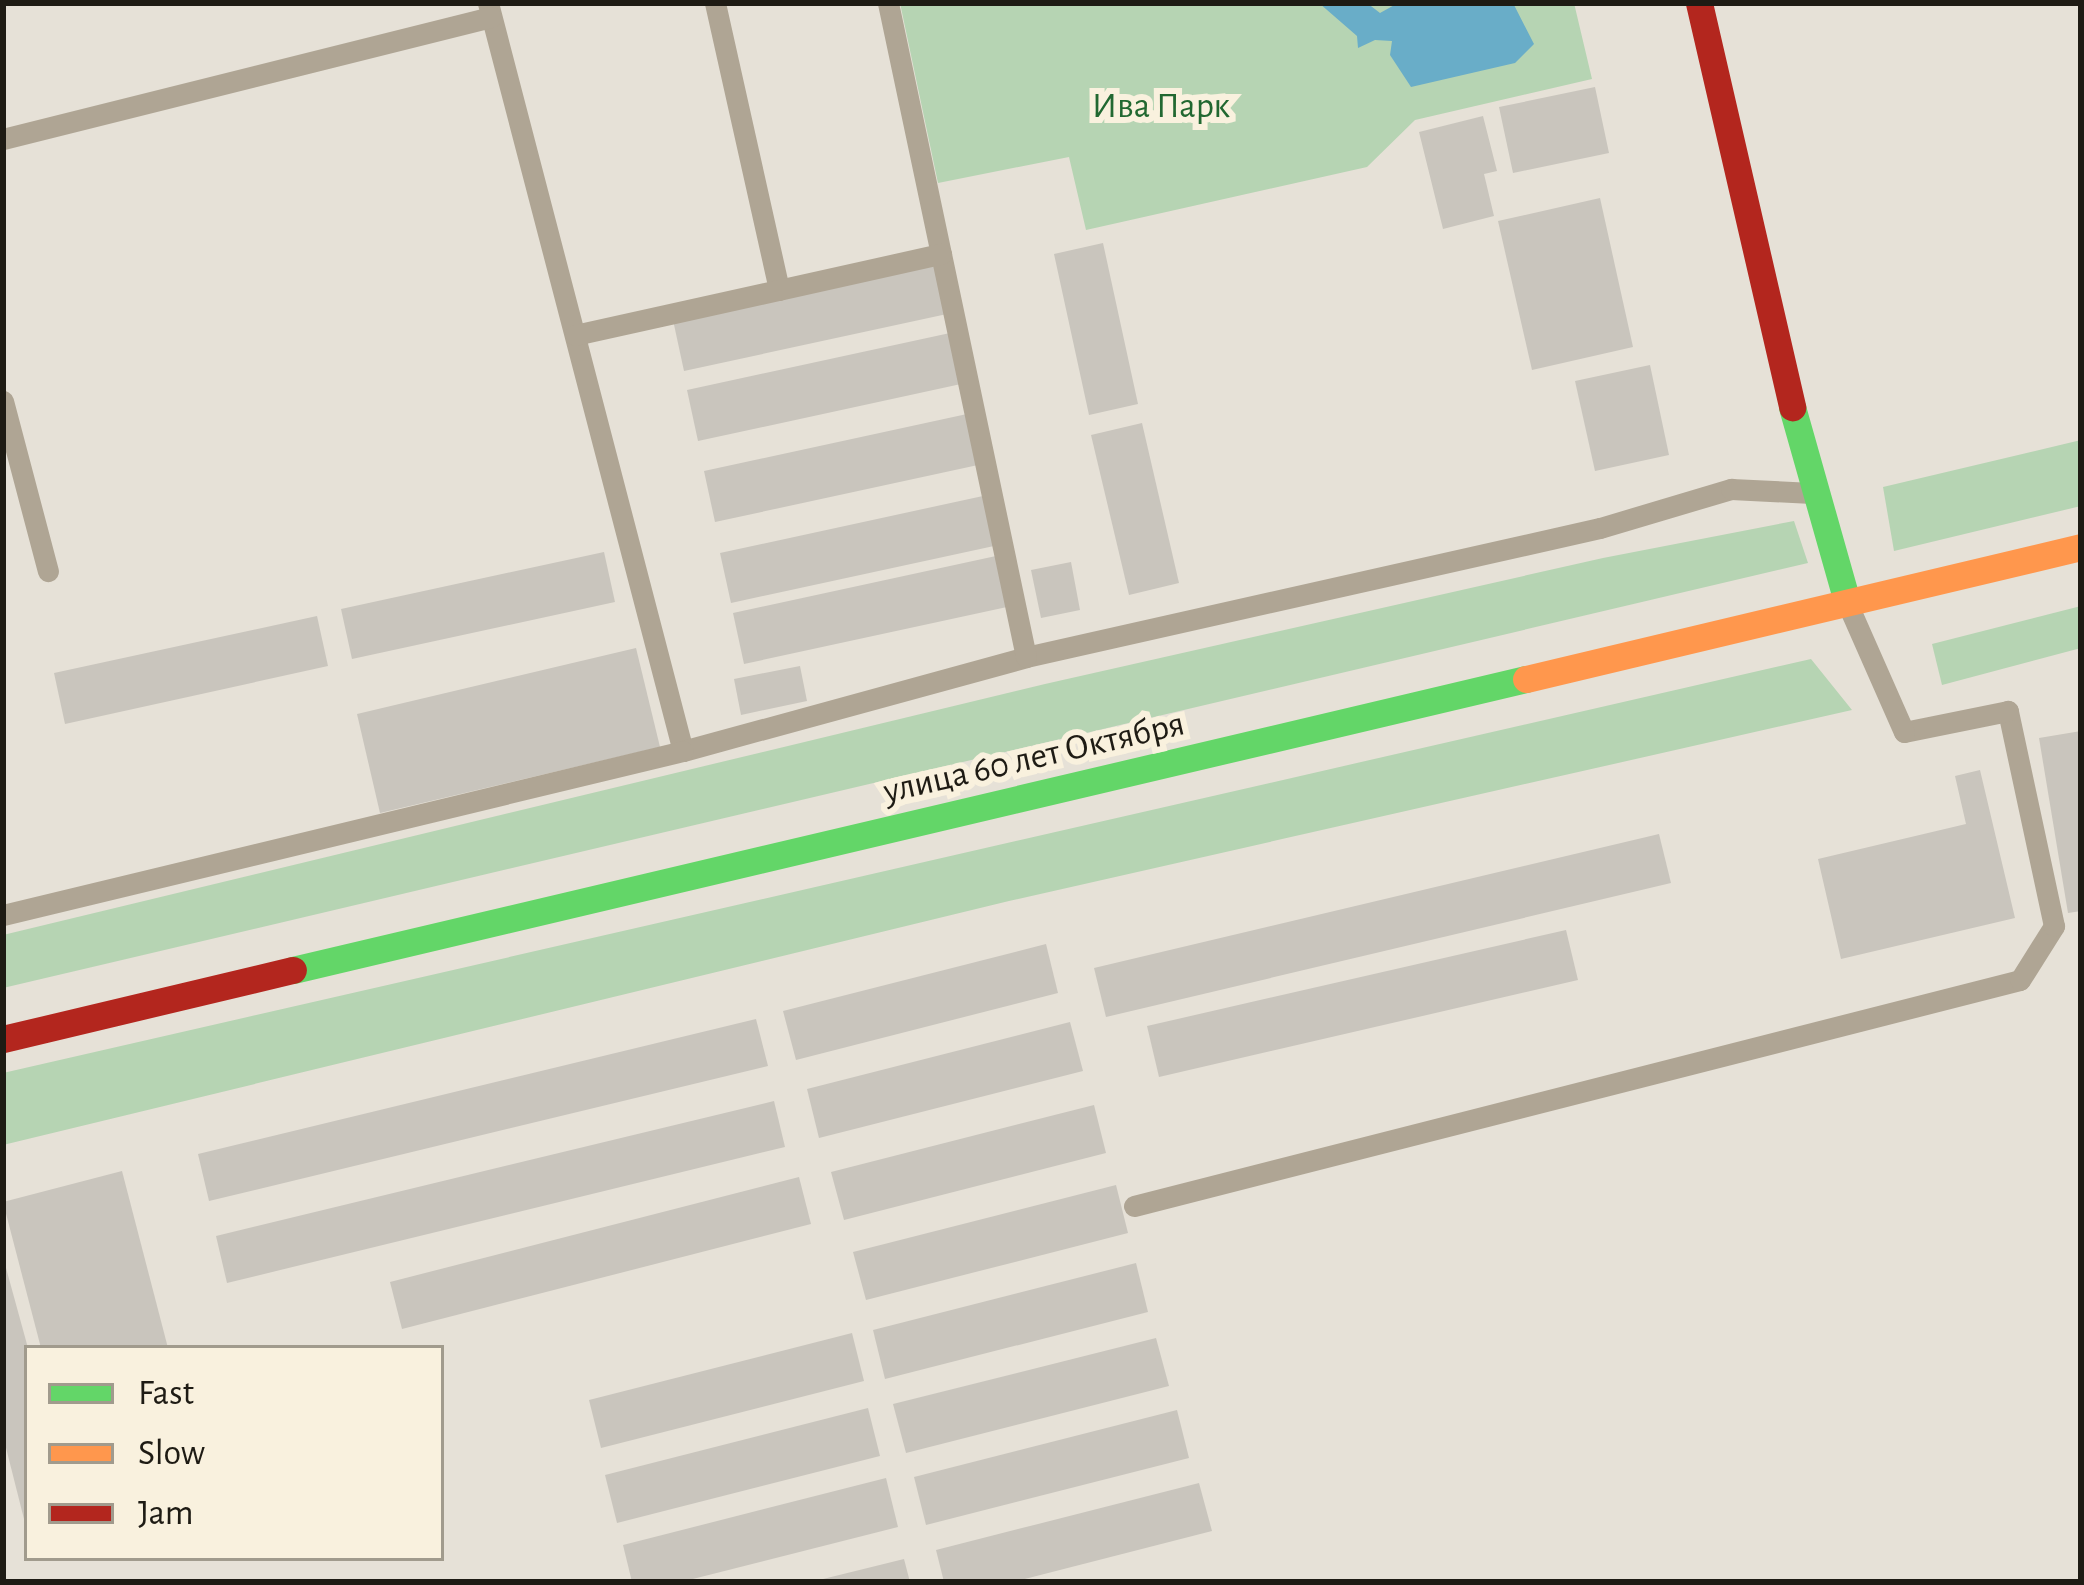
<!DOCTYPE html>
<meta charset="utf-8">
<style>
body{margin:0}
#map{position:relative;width:2084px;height:1585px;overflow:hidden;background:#e6e1d7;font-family:"Alegreya Sans",sans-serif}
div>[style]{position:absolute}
.green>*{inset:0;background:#b6d4b3}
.water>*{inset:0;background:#69adc8}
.building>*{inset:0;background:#c9c5bd}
.lane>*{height:21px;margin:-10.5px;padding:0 10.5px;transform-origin:10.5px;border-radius:10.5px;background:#afa594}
.fast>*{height:27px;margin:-13.5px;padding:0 13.5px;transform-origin:13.5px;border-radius:13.5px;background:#63d668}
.slow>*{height:27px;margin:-13.5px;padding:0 13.5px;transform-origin:13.5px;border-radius:13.5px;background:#ff974d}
.jam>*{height:27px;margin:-13.5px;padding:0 13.5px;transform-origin:13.5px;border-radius:13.5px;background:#b3261e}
span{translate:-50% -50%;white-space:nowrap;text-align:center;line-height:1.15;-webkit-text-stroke:12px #f9f1de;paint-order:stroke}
.park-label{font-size:36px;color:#216831}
.street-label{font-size:36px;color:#1e1b14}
.frame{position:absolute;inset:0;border:6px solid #1e1b14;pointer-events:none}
.legend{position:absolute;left:24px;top:1345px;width:420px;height:216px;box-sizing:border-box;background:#f9f1de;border:3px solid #a19b8d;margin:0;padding:15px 21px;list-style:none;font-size:36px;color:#1e1b14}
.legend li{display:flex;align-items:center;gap:24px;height:60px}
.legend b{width:60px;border:3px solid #a19b8d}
</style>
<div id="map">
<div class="green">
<div style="clip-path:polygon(900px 3px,1574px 3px,1592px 79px,1415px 120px,1367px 167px,1086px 230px,1069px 157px,938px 183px)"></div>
<div style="clip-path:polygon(2081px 440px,2081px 506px,1894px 551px,1883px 487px)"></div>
<div style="clip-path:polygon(1794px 521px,1808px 563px,3px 988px,3px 935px,1045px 684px,1603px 558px)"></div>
<div style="clip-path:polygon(2081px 606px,2081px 648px,1942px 685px,1932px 644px)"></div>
<div style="clip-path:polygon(1811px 659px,1852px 710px,1009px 901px,3px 1145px,3px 1073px)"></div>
</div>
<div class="water">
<div style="clip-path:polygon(1319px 3px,1367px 3px,1380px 13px,1398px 3px,1513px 3px,1534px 44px,1515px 63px,1411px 87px,1390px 55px,1392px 41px,1375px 40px,1358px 48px,1357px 36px)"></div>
</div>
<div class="building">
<div style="clip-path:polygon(1595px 87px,1609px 153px,1513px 173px,1499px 107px)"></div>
<div style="clip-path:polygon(1483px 116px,1497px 171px,1484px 174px,1494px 216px,1443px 229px,1419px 132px)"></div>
<div style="clip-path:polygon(1600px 198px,1633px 347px,1532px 370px,1498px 221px)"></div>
<div style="clip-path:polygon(1103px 243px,1138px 404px,1089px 415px,1054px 254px)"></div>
<div style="clip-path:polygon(936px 263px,947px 314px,684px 371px,673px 320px)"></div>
<div style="clip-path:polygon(950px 333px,961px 384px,698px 441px,687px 390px)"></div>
<div style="clip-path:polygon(1650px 365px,1669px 455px,1595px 471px,1575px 381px)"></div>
<div style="clip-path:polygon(967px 414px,978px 465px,715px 522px,704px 471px)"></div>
<div style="clip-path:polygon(1142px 423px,1179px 583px,1129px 595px,1091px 435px)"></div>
<div style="clip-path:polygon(983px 496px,994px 546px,731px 603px,720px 553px)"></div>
<div style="clip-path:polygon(604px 552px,615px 602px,352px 659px,341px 609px)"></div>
<div style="clip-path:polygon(996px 556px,1007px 607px,744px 664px,733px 613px)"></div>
<div style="clip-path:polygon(1071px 562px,1080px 610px,1041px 618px,1031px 570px)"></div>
<div style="clip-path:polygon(317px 616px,328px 666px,65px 724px,54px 673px)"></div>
<div style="clip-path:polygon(636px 648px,660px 747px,380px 813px,357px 714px)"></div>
<div style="clip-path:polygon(800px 666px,807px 701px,741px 715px,734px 679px)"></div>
<div style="clip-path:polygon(2081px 731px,2081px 911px,2068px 913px,2039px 738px)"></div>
<div style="clip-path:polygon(1980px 770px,2015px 918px,1841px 959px,1818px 859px,1966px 824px,1955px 776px)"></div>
<div style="clip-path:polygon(1659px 834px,1671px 883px,1106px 1017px,1094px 968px)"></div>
<div style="clip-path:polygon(1566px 930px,1578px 980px,1159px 1077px,1147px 1026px)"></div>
<div style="clip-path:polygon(1046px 944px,1058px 993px,796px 1060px,783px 1011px)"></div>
<div style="clip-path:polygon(756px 1019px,768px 1066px,209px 1201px,198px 1154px)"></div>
<div style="clip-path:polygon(1070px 1022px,1083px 1071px,819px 1138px,807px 1089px)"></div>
<div style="clip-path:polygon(774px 1101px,785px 1147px,227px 1283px,216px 1236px)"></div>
<div style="clip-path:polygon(1094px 1105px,1106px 1153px,844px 1220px,831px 1172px)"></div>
<div style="clip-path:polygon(122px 1171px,168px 1348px,41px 1348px,3px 1202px)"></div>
<div style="clip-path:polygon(799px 1177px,811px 1224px,402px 1329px,390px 1282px)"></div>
<div style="clip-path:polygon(1116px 1185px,1128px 1233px,866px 1300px,853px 1252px)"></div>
<div style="clip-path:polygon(3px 1257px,28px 1348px,25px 1523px,3px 1436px)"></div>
<div style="clip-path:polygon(1136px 1263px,1148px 1312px,885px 1379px,873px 1330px)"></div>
<div style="clip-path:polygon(852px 1333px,864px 1381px,601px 1448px,589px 1400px)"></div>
<div style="clip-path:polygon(1156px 1338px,1169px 1386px,906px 1453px,893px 1404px)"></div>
<div style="clip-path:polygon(868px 1408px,880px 1456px,617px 1523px,605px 1475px)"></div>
<div style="clip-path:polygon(1177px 1410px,1189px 1458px,926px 1525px,914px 1477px)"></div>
<div style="clip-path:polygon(886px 1478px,898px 1527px,681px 1582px,632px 1582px,623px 1545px)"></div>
<div style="clip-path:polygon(1199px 1483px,1212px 1531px,1013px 1582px,944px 1582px,936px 1550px)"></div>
<div style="clip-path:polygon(904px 1559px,910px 1582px,820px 1582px,819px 1580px)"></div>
</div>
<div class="lane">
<div style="left:488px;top:3px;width:773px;rotate:75.39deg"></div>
<div style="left:683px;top:751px;width:356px;rotate:-15.3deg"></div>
<div style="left:1026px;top:657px;width:588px;rotate:-12.67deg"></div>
<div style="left:1600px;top:528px;width:137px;rotate:-16.6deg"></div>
<div style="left:1731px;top:489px;width:81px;rotate:2.8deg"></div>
<div style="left:715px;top:3px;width:294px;rotate:77.4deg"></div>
<div style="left:888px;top:3px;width:668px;rotate:78.08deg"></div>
<div style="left:3px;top:139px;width:503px;rotate:-14.04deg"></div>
<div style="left:575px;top:335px;width:375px;rotate:-12.5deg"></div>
<div style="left:3px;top:401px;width:176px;rotate:75.2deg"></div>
<div style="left:3px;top:915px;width:699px;rotate:-13.56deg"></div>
<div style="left:1134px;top:1206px;width:914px;rotate:-14.31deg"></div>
<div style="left:2020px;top:980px;width:64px;rotate:-57.8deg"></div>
<div style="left:2054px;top:926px;width:220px;rotate:-102.1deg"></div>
<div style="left:2008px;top:711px;width:106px;rotate:168.6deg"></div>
<div style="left:1904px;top:732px;width:141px;rotate:-113.8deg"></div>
</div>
<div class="fast">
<div style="left:1792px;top:407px;width:203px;rotate:74.2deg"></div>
<div style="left:293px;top:970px;width:1267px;rotate:-13.28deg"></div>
</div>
<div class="slow">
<div style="left:1526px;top:679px;width:570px;rotate:-13.38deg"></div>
</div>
<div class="jam">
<div style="left:1699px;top:3px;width:415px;rotate:77deg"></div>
<div style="left:3px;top:1039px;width:298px;rotate:-13.4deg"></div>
</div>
<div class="park-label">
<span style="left:1161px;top:107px">Ива Парк</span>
</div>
<div class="street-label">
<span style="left:1034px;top:758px;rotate:-13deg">улица 60 лет Октября</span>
</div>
<div class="frame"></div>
<ul class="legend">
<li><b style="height:15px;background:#63d668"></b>Fast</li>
<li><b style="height:15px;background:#ff974d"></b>Slow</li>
<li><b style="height:15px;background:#b3261e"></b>Jam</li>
</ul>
</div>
